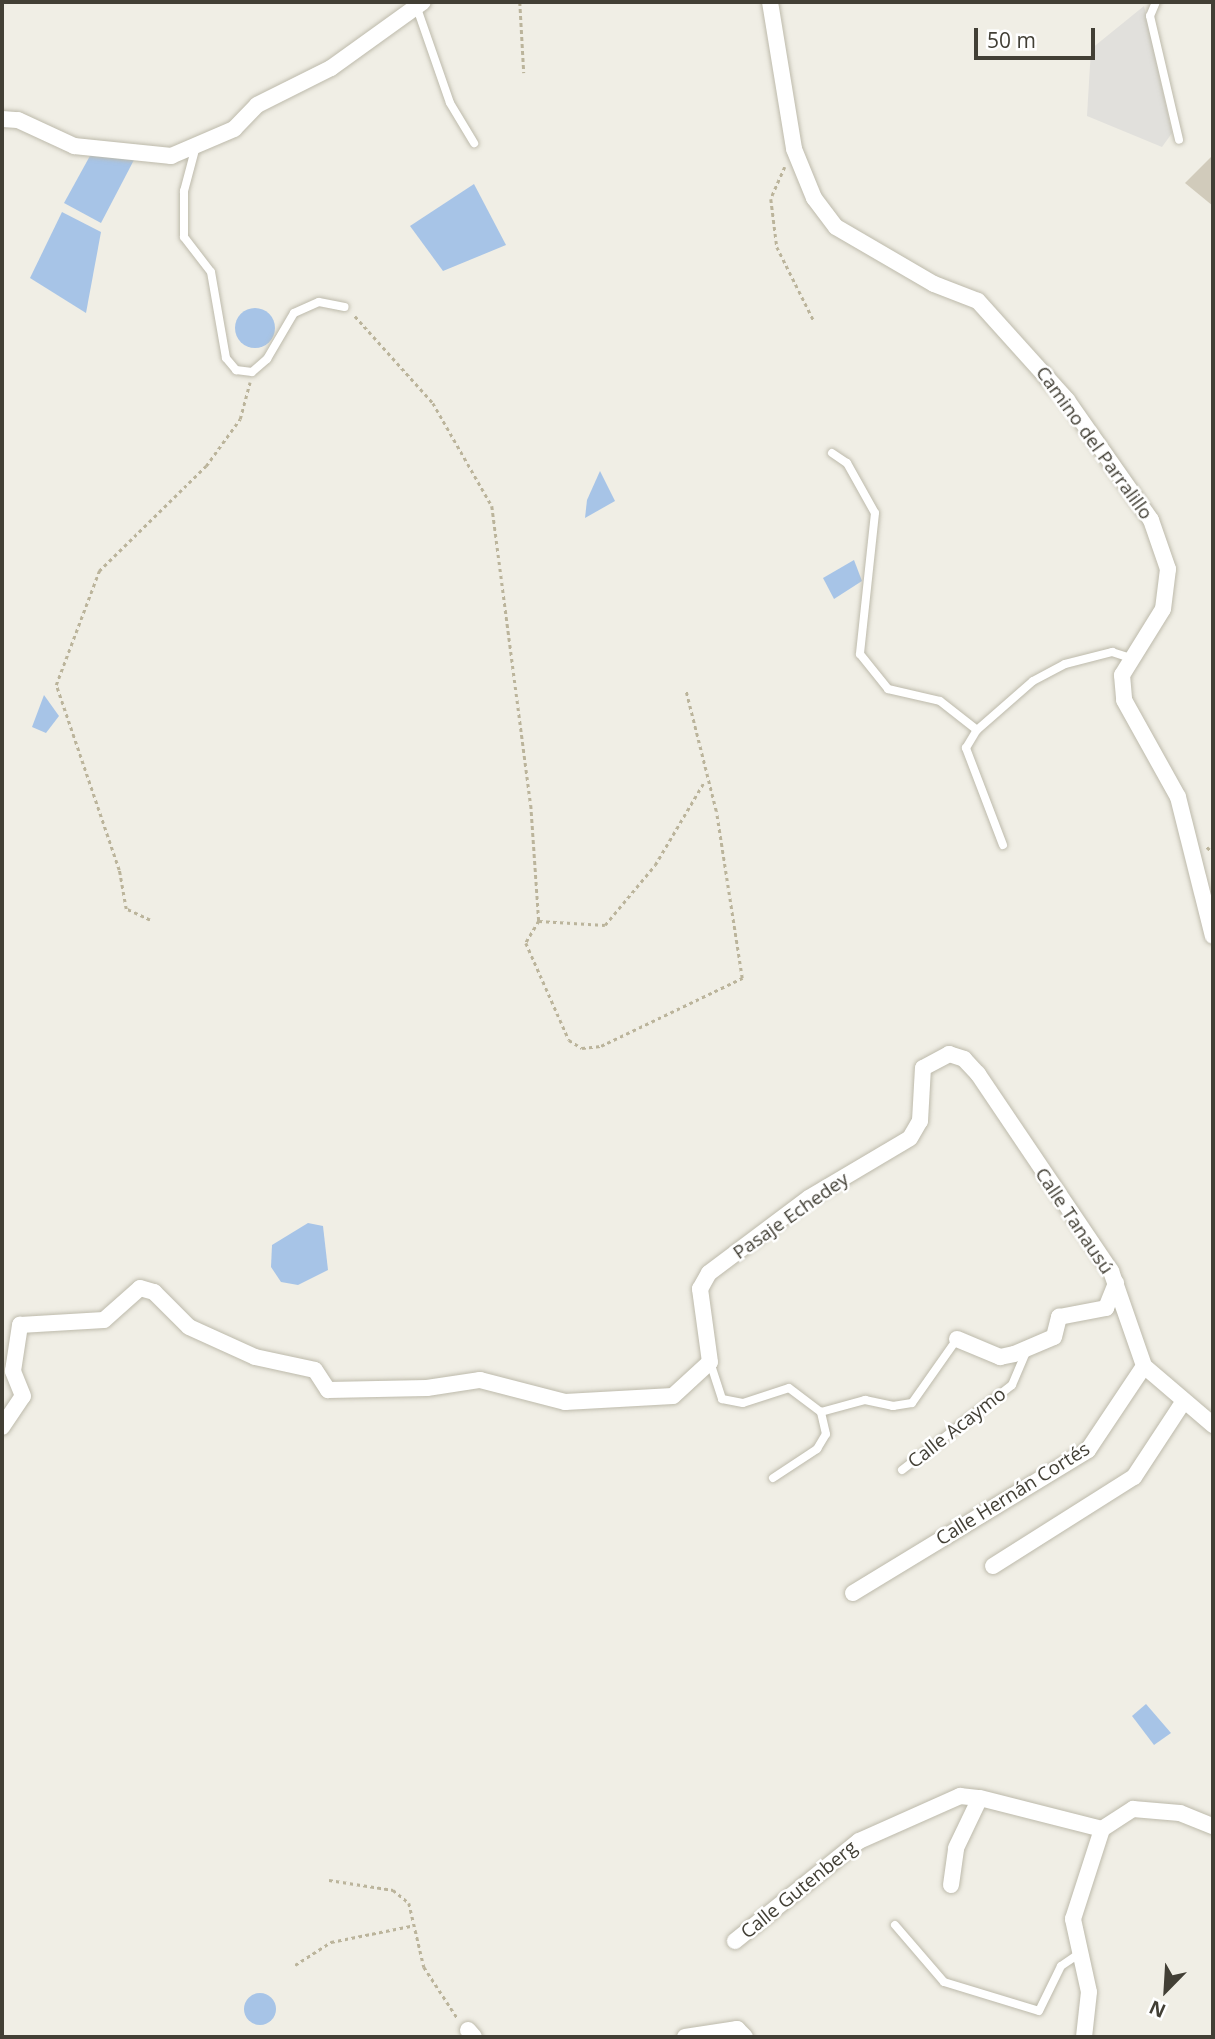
<!DOCTYPE html>
<meta charset="utf-8">
<style>
body{margin:0}
#map{position:relative;width:1215px;height:2039px;overflow:hidden;background:#f0eee5;font-family:"Open Sans",sans-serif}
div>[style]{position:absolute}
.parking>*{inset:0;background:#e1e0dc}
.water>*{inset:0;background:#a7c4e7}
.round{border-radius:50%}
.building>*{inset:0;background:#d1cbbb}
.path>*{height:2.5px;margin-top:-1.25px;transform-origin:0;background:repeating-linear-gradient(90deg,#bbb49b 0 3.5px,transparent 0 7px)}
.roads{filter:drop-shadow(0 0 2px #bdbaab) drop-shadow(0 0 2px #bdbaab)}
.lane>*{height:8px;margin:-4px;padding:0 4px;transform-origin:4px;border-radius:4px;background:#fff}
.street>*{height:16px;margin:-8px;padding:0 8px;transform-origin:8px;border-radius:8px;background:#fff}
span{translate:-50% -50%;white-space:nowrap;text-align:center;line-height:1.15;-webkit-text-stroke:5px #fff;paint-order:stroke}
.street-label{font-size:19px;color:#423f35}
.frame{position:absolute;inset:0;border:4px solid #423f35;pointer-events:none}
.north{position:absolute;left:1131px;top:1955px;width:70px;height:70px;-webkit-text-stroke:5px #fff;paint-order:stroke;rotate:204deg;font-size:19px;font-weight:700;line-height:28px;text-align:center;color:#423f35}
.north::after{content:'';display:block;margin:auto;width:24px;height:32px;background:#423f35;clip-path:polygon(50% 0,100% 100%,50% 72%,0 100%)}
.scale{position:absolute;left:974px;top:28px;width:121px;height:32px;box-sizing:border-box;border:4px solid #423f35;border-top:0;padding-left:9px;font-size:21px;line-height:24px;white-space:nowrap;color:#423f35;-webkit-text-stroke:5px #fff;paint-order:stroke}
</style>
<div id="map">
<div class="parking">
<div style="clip-path:polygon(1144px 6px,1172px 133px,1162px 147px,1087px 116px,1091px 49px)"></div>
</div>
<div class="water">
<div style="clip-path:polygon(91px 154px,135px 158px,101px 223px,64px 203px)"></div>
<div style="clip-path:polygon(474px 184px,506px 245px,443px 271px,410px 226px)"></div>
<div style="clip-path:polygon(62px 212px,101px 232px,86px 313px,30px 278px)"></div>
<div class="round" style="left:235px;top:308px;width:40px;height:40px"></div>
<div style="clip-path:polygon(600px 471px,615px 501px,585px 518px,587px 500px)"></div>
<div style="clip-path:polygon(854px 560px,862px 581px,834px 599px,823px 578px)"></div>
<div style="clip-path:polygon(44px 695px,59px 716px,46px 733px,32px 727px)"></div>
<div style="clip-path:polygon(308px 1223px,323px 1226px,328px 1270px,298px 1285px,281px 1282px,271px 1267px,272px 1245px)"></div>
<div style="clip-path:polygon(1146px 1704px,1171px 1733px,1154px 1745px,1132px 1716px)"></div>
<div class="round" style="left:244px;top:1993px;width:32px;height:32px"></div>
</div>
<div class="building">
<div style="clip-path:polygon(1213px 155px,1213px 206px,1185px 183px)"></div>
</div>
<div class="path">
<div style="left:520px;top:2px;width:71px;rotate:86.8deg"></div>
<div style="left:785px;top:167px;width:35px;rotate:114deg"></div>
<div style="left:771px;top:199px;width:48px;rotate:82.9deg"></div>
<div style="left:777px;top:247px;width:83px;rotate:63.4deg"></div>
<div style="left:355px;top:316px;width:117px;rotate:48.1deg"></div>
<div style="left:433px;top:403px;width:119px;rotate:60.2deg"></div>
<div style="left:492px;top:506px;width:302px;rotate:82.6deg"></div>
<div style="left:531px;top:805px;width:116px;rotate:86.1deg"></div>
<div style="left:539px;top:921px;width:26px;rotate:121deg"></div>
<div style="left:526px;top:943px;width:106px;rotate:66.1deg"></div>
<div style="left:569px;top:1040px;width:15px;rotate:32deg"></div>
<div style="left:582px;top:1048px;width:19px;rotate:-6deg"></div>
<div style="left:601px;top:1046px;width:157px;rotate:-25.7deg"></div>
<div style="left:742px;top:978px;width:169px;rotate:-98.8deg"></div>
<div style="left:716px;top:811px;width:123px;rotate:-104.1deg"></div>
<div style="left:1207px;top:847px;width:8px;rotate:45deg"></div>
<div style="left:150px;top:920px;width:26px;rotate:-155deg"></div>
<div style="left:126px;top:909px;width:40px;rotate:-100deg"></div>
<div style="left:119px;top:870px;width:195px;rotate:-108.8deg"></div>
<div style="left:56px;top:685px;width:122px;rotate:-69.3deg"></div>
<div style="left:99px;top:571px;width:150px;rotate:-44.5deg"></div>
<div style="left:206px;top:466px;width:58px;rotate:-54.1deg"></div>
<div style="left:240px;top:419px;width:38px;rotate:-75deg"></div>
<div style="left:539px;top:921px;width:66px;rotate:3.5deg"></div>
<div style="left:605px;top:925px;width:78px;rotate:-50.2deg"></div>
<div style="left:655px;top:865px;width:96px;rotate:-59.4deg"></div>
<div style="left:329px;top:1880px;width:65px;rotate:8.9deg"></div>
<div style="left:393px;top:1890px;width:21px;rotate:39deg"></div>
<div style="left:409px;top:1903px;width:66px;rotate:76.8deg"></div>
<div style="left:424px;top:1967px;width:62px;rotate:56.8deg"></div>
<div style="left:295px;top:1965px;width:43px;rotate:-32.6deg"></div>
<div style="left:331px;top:1942px;width:81px;rotate:-11.4deg"></div>
</div>
<div class="roads">
<div class="lane">
<div style="left:1156px;top:2px;width:15px;rotate:113deg"></div>
<div style="left:1150px;top:16px;width:127px;rotate:76.8deg"></div>
<div style="left:418px;top:11px;width:97px;rotate:70.8deg"></div>
<div style="left:450px;top:103px;width:47px;rotate:59deg"></div>
<div style="left:196px;top:146px;width:47px;rotate:104.9deg"></div>
<div style="left:184px;top:191px;width:46px;rotate:90deg"></div>
<div style="left:184px;top:237px;width:44px;rotate:52.4deg"></div>
<div style="left:211px;top:272px;width:87px;rotate:80.1deg"></div>
<div style="left:226px;top:358px;width:16px;rotate:50deg"></div>
<div style="left:236px;top:370px;width:16px;rotate:7deg"></div>
<div style="left:252px;top:372px;width:20px;rotate:-41deg"></div>
<div style="left:267px;top:359px;width:53px;rotate:-59.6deg"></div>
<div style="left:294px;top:313px;width:27px;rotate:-24deg"></div>
<div style="left:319px;top:302px;width:26px;rotate:11deg"></div>
<div style="left:832px;top:453px;width:18px;rotate:34deg"></div>
<div style="left:847px;top:463px;width:57px;rotate:60.8deg"></div>
<div style="left:875px;top:513px;width:142px;rotate:96.1deg"></div>
<div style="left:860px;top:654px;width:45px;rotate:51.3deg"></div>
<div style="left:888px;top:689px;width:53px;rotate:13deg"></div>
<div style="left:940px;top:701px;width:47px;rotate:38.1deg"></div>
<div style="left:1003px;top:845px;width:104px;rotate:-110.9deg"></div>
<div style="left:966px;top:748px;width:21px;rotate:-59deg"></div>
<div style="left:977px;top:730px;width:74px;rotate:-41.2deg"></div>
<div style="left:1033px;top:681px;width:36px;rotate:-28deg"></div>
<div style="left:1065px;top:664px;width:49px;rotate:-14.3deg"></div>
<div style="left:1112px;top:652px;width:19px;rotate:18deg"></div>
<div style="left:710px;top:1362px;width:39px;rotate:72deg"></div>
<div style="left:722px;top:1399px;width:21px;rotate:11deg"></div>
<div style="left:743px;top:1403px;width:48px;rotate:-18.1deg"></div>
<div style="left:789px;top:1388px;width:40px;rotate:37deg"></div>
<div style="left:821px;top:1412px;width:46px;rotate:-15.3deg"></div>
<div style="left:865px;top:1400px;width:29px;rotate:12deg"></div>
<div style="left:893px;top:1406px;width:19px;rotate:-9deg"></div>
<div style="left:912px;top:1403px;width:78px;rotate:-54.9deg"></div>
<div style="left:902px;top:1470px;width:139px;rotate:-37.7deg"></div>
<div style="left:1012px;top:1385px;width:39px;rotate:-67deg"></div>
<div style="left:773px;top:1478px;width:53px;rotate:-33.4deg"></div>
<div style="left:817px;top:1449px;width:17px;rotate:-59deg"></div>
<div style="left:826px;top:1434px;width:23px;rotate:-103deg"></div>
<div style="left:895px;top:1925px;width:75px;rotate:49.3deg"></div>
<div style="left:944px;top:1982px;width:99px;rotate:17deg"></div>
<div style="left:1039px;top:2011px;width:50px;rotate:-63.9deg"></div>
<div style="left:1061px;top:1966px;width:18px;rotate:-34deg"></div>
</div>
<div class="street">
<div style="left:770px;top:2px;width:149px;rotate:80.7deg"></div>
<div style="left:794px;top:149px;width:53px;rotate:67.8deg"></div>
<div style="left:814px;top:198px;width:36px;rotate:53deg"></div>
<div style="left:836px;top:227px;width:113px;rotate:30.2deg"></div>
<div style="left:934px;top:284px;width:47px;rotate:21.1deg"></div>
<div style="left:978px;top:301px;width:133px;rotate:48deg"></div>
<div style="left:1067px;top:400px;width:146px;rotate:55deg"></div>
<div style="left:1151px;top:520px;width:52px;rotate:70.9deg"></div>
<div style="left:1168px;top:569px;width:40px;rotate:97.1deg"></div>
<div style="left:1163px;top:609px;width:78px;rotate:121.8deg"></div>
<div style="left:1122px;top:675px;width:25px;rotate:85deg"></div>
<div style="left:1124px;top:700px;width:111px;rotate:60.9deg"></div>
<div style="left:1178px;top:797px;width:143px;rotate:75.9deg"></div>
<div style="left:2px;top:119px;width:16px;rotate:4deg"></div>
<div style="left:18px;top:120px;width:62px;rotate:24.9deg"></div>
<div style="left:74px;top:146px;width:98px;rotate:5.9deg"></div>
<div style="left:171px;top:156px;width:69px;rotate:-23.2deg"></div>
<div style="left:234px;top:129px;width:33px;rotate:-46deg"></div>
<div style="left:257px;top:105px;width:83px;rotate:-26.6deg"></div>
<div style="left:331px;top:68px;width:113px;rotate:-35.7deg"></div>
<div style="left:957px;top:1339px;width:47px;rotate:22.7deg"></div>
<div style="left:1000px;top:1357px;width:14px;rotate:-12deg"></div>
<div style="left:1014px;top:1354px;width:43px;rotate:-23deg"></div>
<div style="left:1054px;top:1337px;width:21px;rotate:-76deg"></div>
<div style="left:1059px;top:1317px;width:48px;rotate:-10.8deg"></div>
<div style="left:1106px;top:1308px;width:27px;rotate:-68deg"></div>
<div style="left:2px;top:1427px;width:37px;rotate:-56deg"></div>
<div style="left:23px;top:1396px;width:27px;rotate:-112deg"></div>
<div style="left:13px;top:1371px;width:47px;rotate:-81.3deg"></div>
<div style="left:20px;top:1325px;width:84px;rotate:-3.4deg"></div>
<div style="left:104px;top:1320px;width:48px;rotate:-41.6deg"></div>
<div style="left:140px;top:1288px;width:15px;rotate:16deg"></div>
<div style="left:154px;top:1292px;width:49px;rotate:45deg"></div>
<div style="left:189px;top:1327px;width:72px;rotate:24.4deg"></div>
<div style="left:255px;top:1357px;width:61px;rotate:12.2deg"></div>
<div style="left:315px;top:1370px;width:24px;rotate:57deg"></div>
<div style="left:328px;top:1390px;width:99px;rotate:-1.2deg"></div>
<div style="left:427px;top:1388px;width:54px;rotate:-8.6deg"></div>
<div style="left:480px;top:1380px;width:88px;rotate:14.5deg"></div>
<div style="left:565px;top:1402px;width:108px;rotate:-3.2deg"></div>
<div style="left:673px;top:1396px;width:50px;rotate:-42.6deg"></div>
<div style="left:710px;top:1362px;width:74px;rotate:-97.8deg"></div>
<div style="left:700px;top:1289px;width:18px;rotate:-61deg"></div>
<div style="left:709px;top:1273px;width:125px;rotate:-36.9deg"></div>
<div style="left:809px;top:1198px;width:117px;rotate:-30.7deg"></div>
<div style="left:910px;top:1138px;width:20px;rotate:-60deg"></div>
<div style="left:920px;top:1121px;width:53px;rotate:-86.8deg"></div>
<div style="left:923px;top:1068px;width:30px;rotate:-28deg"></div>
<div style="left:949px;top:1054px;width:16px;rotate:18deg"></div>
<div style="left:964px;top:1059px;width:21px;rotate:47deg"></div>
<div style="left:978px;top:1074px;width:238px;rotate:56deg"></div>
<div style="left:1111px;top:1271px;width:101px;rotate:70.8deg"></div>
<div style="left:1144px;top:1366px;width:91px;rotate:40.5deg"></div>
<div style="left:993px;top:1566px;width:167px;rotate:-32.3deg"></div>
<div style="left:1134px;top:1477px;width:91px;rotate:-56.7deg"></div>
<div style="left:853px;top:1593px;width:275px;rotate:-31.3deg"></div>
<div style="left:1088px;top:1450px;width:101px;rotate:-56.3deg"></div>
<div style="left:951px;top:1885px;width:37px;rotate:-82deg"></div>
<div style="left:956px;top:1848px;width:55px;rotate:-64.4deg"></div>
<div style="left:980px;top:1798px;width:126px;rotate:14.3deg"></div>
<div style="left:735px;top:1941px;width:159px;rotate:-38.9deg"></div>
<div style="left:859px;top:1841px;width:111px;rotate:-24deg"></div>
<div style="left:960px;top:1796px;width:20px;rotate:6deg"></div>
<div style="left:468px;top:2030px;width:9px;rotate:49deg"></div>
<div style="left:685px;top:2037px;width:53px;rotate:-8.7deg"></div>
<div style="left:737px;top:2029px;width:11px;rotate:45deg"></div>
<div style="left:1084px;top:2037px;width:45px;rotate:-83.7deg"></div>
<div style="left:1089px;top:1992px;width:75px;rotate:-102.4deg"></div>
<div style="left:1073px;top:1919px;width:95px;rotate:-72.1deg"></div>
<div style="left:1102px;top:1829px;width:37px;rotate:-33deg"></div>
<div style="left:1133px;top:1809px;width:47px;rotate:4.9deg"></div>
<div style="left:1180px;top:1813px;width:35px;rotate:22deg"></div>
</div>
</div>
<div class="street-label">
<span style="left:1094px;top:443px;rotate:54deg">Camino del Parralillo</span>
<span style="left:791px;top:1216px;rotate:-35deg">Pasaje Echedey</span>
<span style="left:1074px;top:1221px;rotate:56deg">Calle Tanausú</span>
<span style="left:957px;top:1428px;rotate:-38deg">Calle Acaymo</span>
<span style="left:1013px;top:1494px;rotate:-32deg">Calle Hernán Cortés</span>
<span style="left:799px;top:1890px;rotate:-39deg">Calle Gutenberg</span>
</div>
<div class="frame"></div>
<div class="north">N</div>
<div class="scale">50 m</div>
</div>
